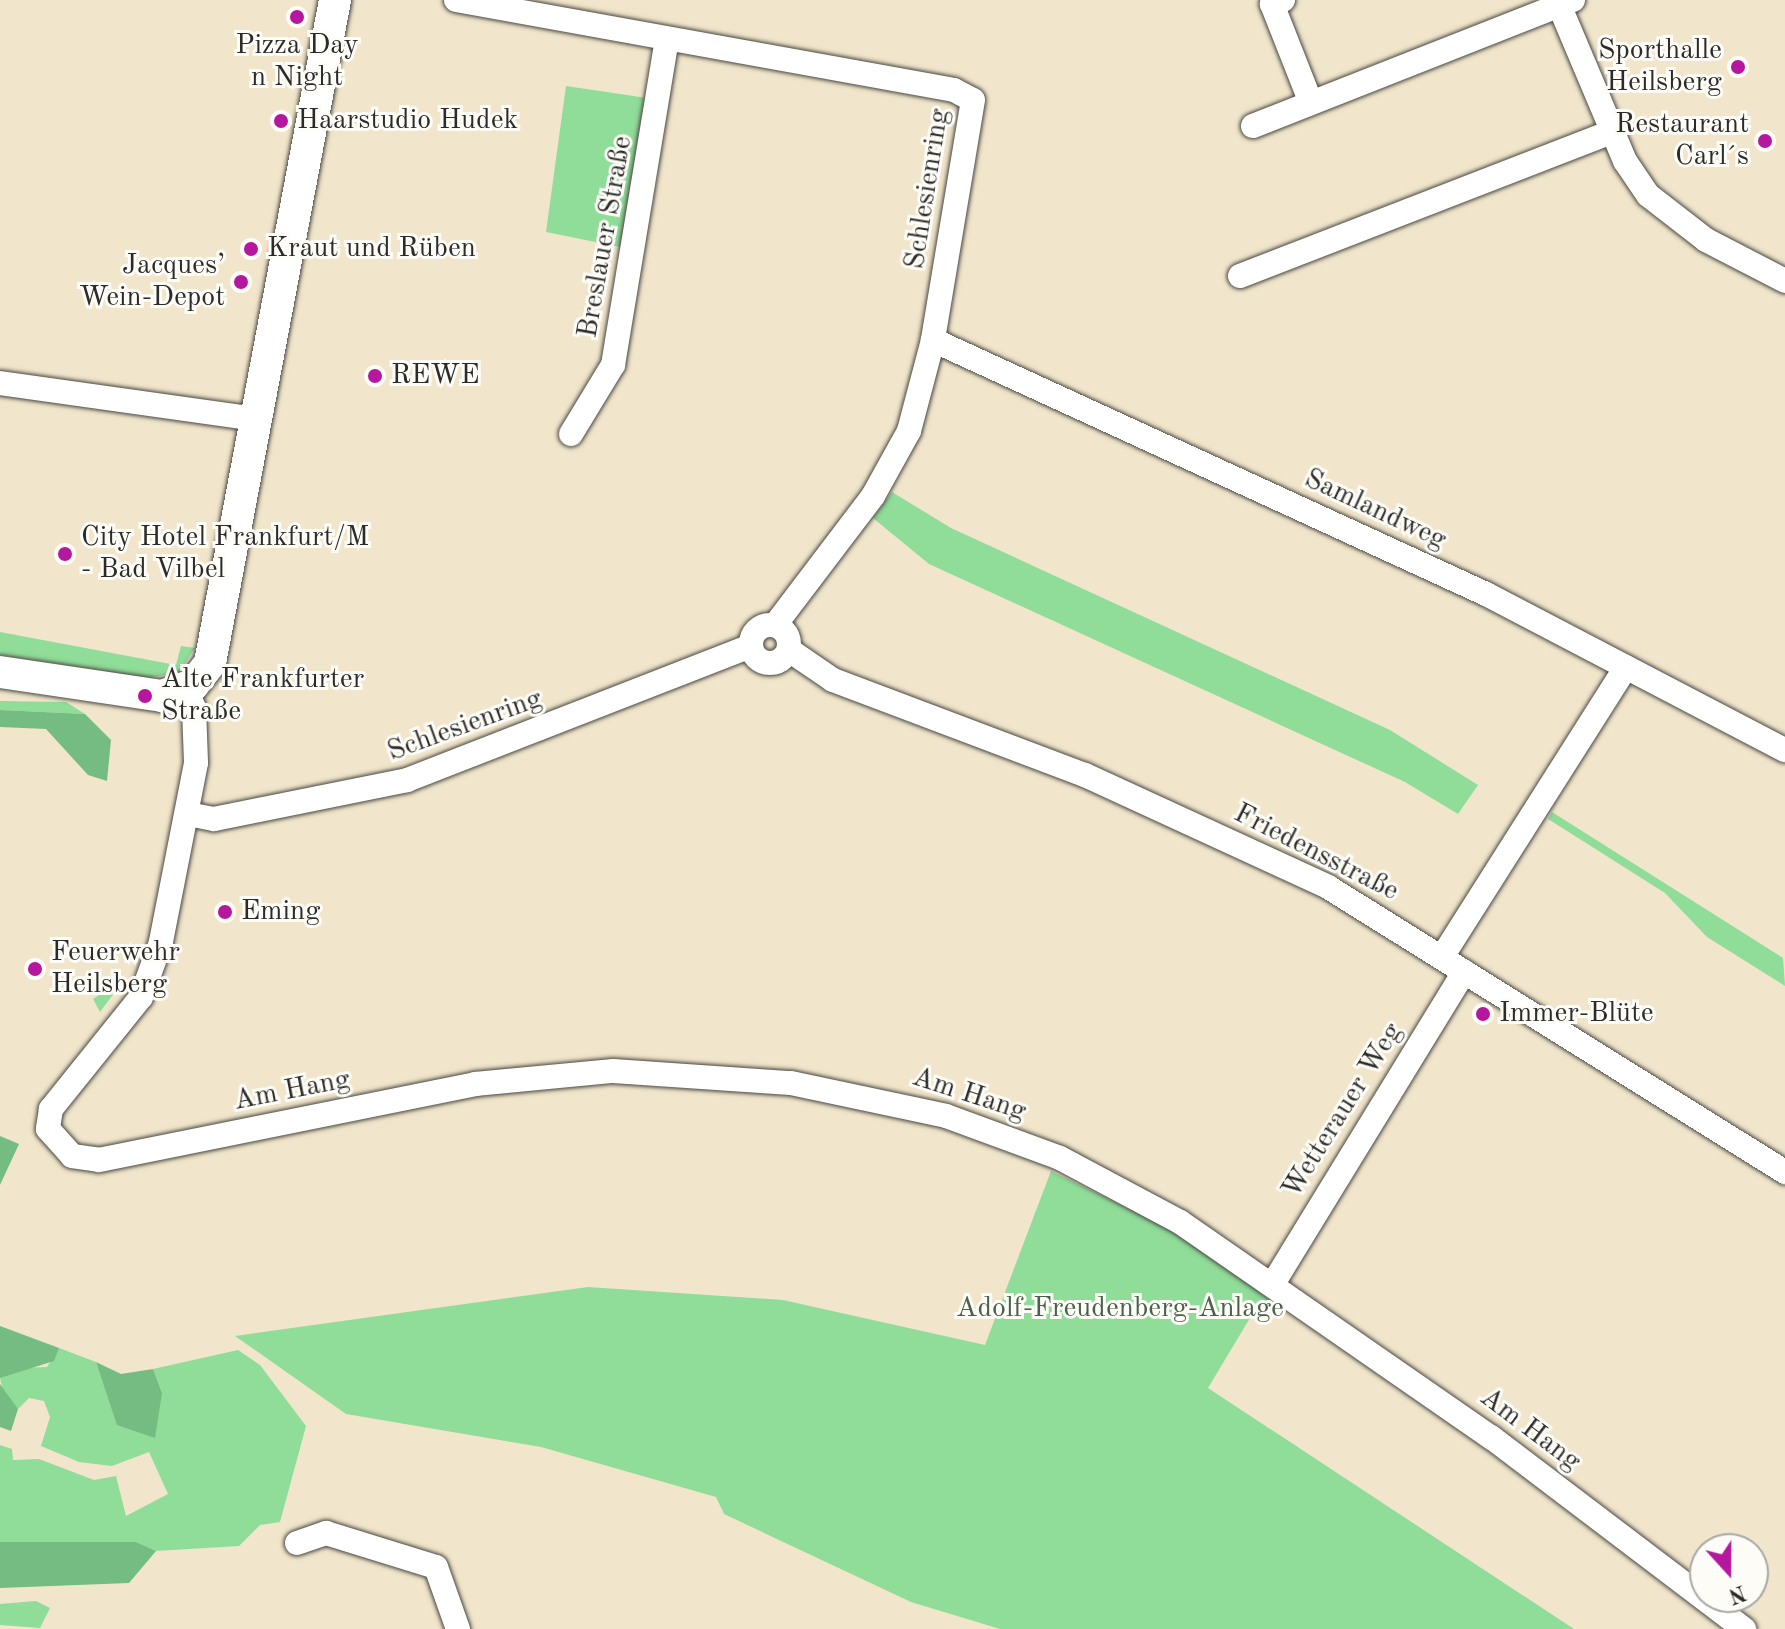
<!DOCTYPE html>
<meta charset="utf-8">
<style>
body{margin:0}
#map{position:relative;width:1785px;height:1629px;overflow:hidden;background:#f1e6cb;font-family:"Old Standard TT",serif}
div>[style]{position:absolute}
.green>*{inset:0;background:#90dc99}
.forest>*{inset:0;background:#74bc81}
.roads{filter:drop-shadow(0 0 2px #494743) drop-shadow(0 0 2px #494743)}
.street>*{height:24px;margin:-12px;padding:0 12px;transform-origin:12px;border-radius:12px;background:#fff}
.street>.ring{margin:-12px;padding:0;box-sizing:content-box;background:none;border:24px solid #fff;border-radius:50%}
.secondary>*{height:32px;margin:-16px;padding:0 16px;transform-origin:16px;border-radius:16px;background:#fff}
.dots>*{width:22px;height:22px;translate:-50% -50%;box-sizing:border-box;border:4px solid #fdfcf7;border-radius:50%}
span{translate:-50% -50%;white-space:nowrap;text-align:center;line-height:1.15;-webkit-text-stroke:6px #fdfcf7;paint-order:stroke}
.poi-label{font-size:28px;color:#2b2b2b}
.right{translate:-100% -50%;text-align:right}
.left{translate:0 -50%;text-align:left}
.street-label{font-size:28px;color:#2b2b2b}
.park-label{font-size:28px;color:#49604c}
.north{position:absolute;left:1689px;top:1533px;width:80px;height:80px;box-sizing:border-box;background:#fdfcf7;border:2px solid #a9a8a5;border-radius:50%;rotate:159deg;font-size:22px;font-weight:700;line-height:32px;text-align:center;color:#2b2b2b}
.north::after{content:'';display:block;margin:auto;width:28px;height:36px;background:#b5179e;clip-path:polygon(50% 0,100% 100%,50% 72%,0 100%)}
</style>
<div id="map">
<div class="green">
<div style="clip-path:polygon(566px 86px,647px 98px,625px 248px,546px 232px)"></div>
<div style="clip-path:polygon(892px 492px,951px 528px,1390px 730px,1478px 785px,1458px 814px,1405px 782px,929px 564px,873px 518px)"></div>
<div style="clip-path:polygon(0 632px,176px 665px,181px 646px,195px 648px,180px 671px,151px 678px,0 655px)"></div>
<div style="clip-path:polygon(0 701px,66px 702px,85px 714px,0 710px)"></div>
<div style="clip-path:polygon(1552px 812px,1783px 958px,1785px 986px,1707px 937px,1665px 893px,1548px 819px)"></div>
<div style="clip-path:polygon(122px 980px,123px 981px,100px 1012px,93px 999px)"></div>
<div style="clip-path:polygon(1051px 1171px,1170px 1229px,1274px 1297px,1250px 1318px,1208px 1388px,1574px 1629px,1000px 1629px,911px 1602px,724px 1514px,716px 1497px,541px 1447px,346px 1414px,235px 1336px,588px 1287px,783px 1300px,985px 1345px)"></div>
<div style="clip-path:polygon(59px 1348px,96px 1362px,118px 1425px,162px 1393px,153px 1369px,238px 1350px,260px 1365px,306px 1426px,280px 1522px,260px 1525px,239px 1546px,156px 1551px,136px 1542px,0 1542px,0 1445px,12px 1449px,13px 1460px,39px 1459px,94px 1480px,116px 1476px,126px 1516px,168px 1494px,149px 1452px,112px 1466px,79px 1462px,41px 1446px,50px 1417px,44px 1401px,29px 1398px,18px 1409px,4px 1396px,0 1378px,19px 1368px,47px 1367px)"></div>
<div style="clip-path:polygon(36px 1601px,50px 1608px,40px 1628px,0 1625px,0 1604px)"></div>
</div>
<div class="forest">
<div style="clip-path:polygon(0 710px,85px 714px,111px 740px,107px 781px,88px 775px,46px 729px,0 727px)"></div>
<div style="clip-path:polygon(0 1136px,19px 1144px,0 1185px)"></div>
<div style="clip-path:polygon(0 1326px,59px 1348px,54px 1361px,0 1378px)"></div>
<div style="clip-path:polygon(96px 1362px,121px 1374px,153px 1369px,162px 1393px,155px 1438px,117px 1425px)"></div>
<div style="clip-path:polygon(0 1384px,18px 1409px,11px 1431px,0 1427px)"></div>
<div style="clip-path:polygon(0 1542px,136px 1542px,156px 1551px,129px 1583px,0 1588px)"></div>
</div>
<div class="roads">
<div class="street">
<div style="left:456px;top:0;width:506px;rotate:10.24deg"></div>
<div style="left:954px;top:90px;width:21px;rotate:28deg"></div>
<div style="left:973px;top:100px;width:243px;rotate:99.5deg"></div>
<div style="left:933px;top:340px;width:94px;rotate:104.8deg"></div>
<div style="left:909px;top:431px;width:74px;rotate:119deg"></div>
<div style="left:873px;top:496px;width:162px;rotate:127.2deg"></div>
<div style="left:1283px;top:0;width:12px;rotate:160deg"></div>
<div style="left:1272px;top:4px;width:106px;rotate:68.5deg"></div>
<div style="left:1557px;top:0;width:175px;rotate:67.1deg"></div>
<div style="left:1625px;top:161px;width:41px;rotate:55.9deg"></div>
<div style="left:1648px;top:195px;width:73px;rotate:37.8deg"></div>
<div style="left:1706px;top:240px;width:89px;rotate:27.4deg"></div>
<div style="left:1253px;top:126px;width:344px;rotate:-21.5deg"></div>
<div style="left:1240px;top:276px;width:399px;rotate:-21.2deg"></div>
<div style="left:933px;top:340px;width:609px;rotate:24.67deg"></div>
<div style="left:1486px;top:594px;width:337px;rotate:27.6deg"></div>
<div style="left:0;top:383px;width:260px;rotate:8deg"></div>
<div style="left:571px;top:434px;width:81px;rotate:-58.7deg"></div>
<div style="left:613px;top:365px;width:329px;rotate:-80.6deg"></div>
<div class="ring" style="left:751px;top:625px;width:14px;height:14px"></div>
<div style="left:789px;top:650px;width:53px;rotate:34.3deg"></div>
<div style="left:833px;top:680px;width:269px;rotate:20.7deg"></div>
<div style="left:1085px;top:775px;width:268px;rotate:24.7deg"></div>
<div style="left:1328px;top:887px;width:539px;rotate:31.95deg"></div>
<div style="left:186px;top:690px;width:20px;rotate:66deg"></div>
<div style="left:194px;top:708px;width:55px;rotate:87.9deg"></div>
<div style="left:196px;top:763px;width:182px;rotate:101.1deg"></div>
<div style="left:161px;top:942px;width:59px;rotate:110deg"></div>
<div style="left:141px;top:997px;width:144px;rotate:128.8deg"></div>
<div style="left:51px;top:1109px;width:20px;rotate:99deg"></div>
<div style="left:48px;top:1129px;width:36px;rotate:48deg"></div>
<div style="left:72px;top:1156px;width:27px;rotate:8deg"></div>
<div style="left:99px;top:1160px;width:384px;rotate:-11.4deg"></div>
<div style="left:475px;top:1084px;width:139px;rotate:-5.4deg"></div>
<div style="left:613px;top:1071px;width:178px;rotate:3.9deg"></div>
<div style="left:791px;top:1083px;width:158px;rotate:12deg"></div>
<div style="left:946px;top:1116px;width:121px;rotate:20.2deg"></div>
<div style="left:1060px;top:1158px;width:136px;rotate:28.1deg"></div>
<div style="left:1180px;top:1222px;width:378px;rotate:34.7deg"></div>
<div style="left:1491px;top:1437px;width:318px;rotate:37.2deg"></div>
<div style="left:188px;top:814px;width:26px;rotate:11deg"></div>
<div style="left:214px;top:819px;width:197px;rotate:-11.4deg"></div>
<div style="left:407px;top:780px;width:369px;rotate:-21.3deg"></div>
<div style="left:1442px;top:957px;width:343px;rotate:-57.6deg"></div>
<div style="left:1274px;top:1282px;width:364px;rotate:-58.5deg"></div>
<div style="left:297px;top:1543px;width:31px;rotate:-19deg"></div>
<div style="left:326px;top:1533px;width:115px;rotate:17.2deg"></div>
<div style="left:436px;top:1567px;width:66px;rotate:70.5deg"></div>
</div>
<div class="secondary">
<div style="left:0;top:672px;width:164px;rotate:8.4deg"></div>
<div style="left:162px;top:696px;width:33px;rotate:-20deg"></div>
<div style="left:193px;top:685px;width:28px;rotate:-52deg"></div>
<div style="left:210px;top:663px;width:675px;rotate:-79.32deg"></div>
</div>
</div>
<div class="dots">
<div style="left:297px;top:17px;background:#b5179e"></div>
<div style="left:1738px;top:67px;background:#b5179e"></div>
<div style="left:281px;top:121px;background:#b5179e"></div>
<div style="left:1765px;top:141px;background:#b5179e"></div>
<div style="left:251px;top:249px;background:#b5179e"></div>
<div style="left:241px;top:282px;background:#b5179e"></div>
<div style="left:375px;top:376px;background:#b5179e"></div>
<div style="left:65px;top:554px;background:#b5179e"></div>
<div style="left:145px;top:696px;background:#b5179e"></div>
<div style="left:225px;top:912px;background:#b5179e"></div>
<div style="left:35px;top:969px;background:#b5179e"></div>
<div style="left:1483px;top:1014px;background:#b5179e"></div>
</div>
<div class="poi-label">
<span style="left:297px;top:62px">Pizza Day<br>n Night</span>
<span class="right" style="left:1722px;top:67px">Sporthalle<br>Heilsberg</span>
<span class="left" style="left:297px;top:121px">Haarstudio Hudek</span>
<span class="right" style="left:1749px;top:141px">Restaurant<br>Carl´s</span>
<span class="left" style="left:267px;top:249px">Kraut und Rüben</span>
<span class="right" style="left:225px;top:282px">Jacques’<br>Wein-Depot</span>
<span class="left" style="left:391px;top:376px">REWE</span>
<span class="left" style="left:81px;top:554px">City Hotel Frankfurt/M<br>- Bad Vilbel</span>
<span class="left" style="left:161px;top:696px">Alte Frankfurter<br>Straße</span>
<span class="left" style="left:241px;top:912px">Eming</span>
<span class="left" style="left:51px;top:969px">Feuerwehr<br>Heilsberg</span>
<span class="left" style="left:1499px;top:1014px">Immer-Blüte</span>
</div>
<div class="street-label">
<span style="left:928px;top:189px;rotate:-81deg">Schlesienring</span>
<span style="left:606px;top:237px;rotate:-80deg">Breslauer Straße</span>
<span style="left:1375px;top:510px;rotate:25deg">Samlandweg</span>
<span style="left:465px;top:726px;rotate:-20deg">Schlesienring</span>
<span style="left:1316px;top:853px;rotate:27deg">Friedensstraße</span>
<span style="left:292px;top:1091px;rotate:-11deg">Am Hang</span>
<span style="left:969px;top:1095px;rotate:18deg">Am Hang</span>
<span style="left:1343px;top:1111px;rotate:-58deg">Wetterauer Weg</span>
<span style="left:1530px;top:1430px;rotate:37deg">Am Hang</span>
</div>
<div class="park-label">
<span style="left:1120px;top:1309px">Adolf-Freudenberg-Anlage</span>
</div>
<div class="north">N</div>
</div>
